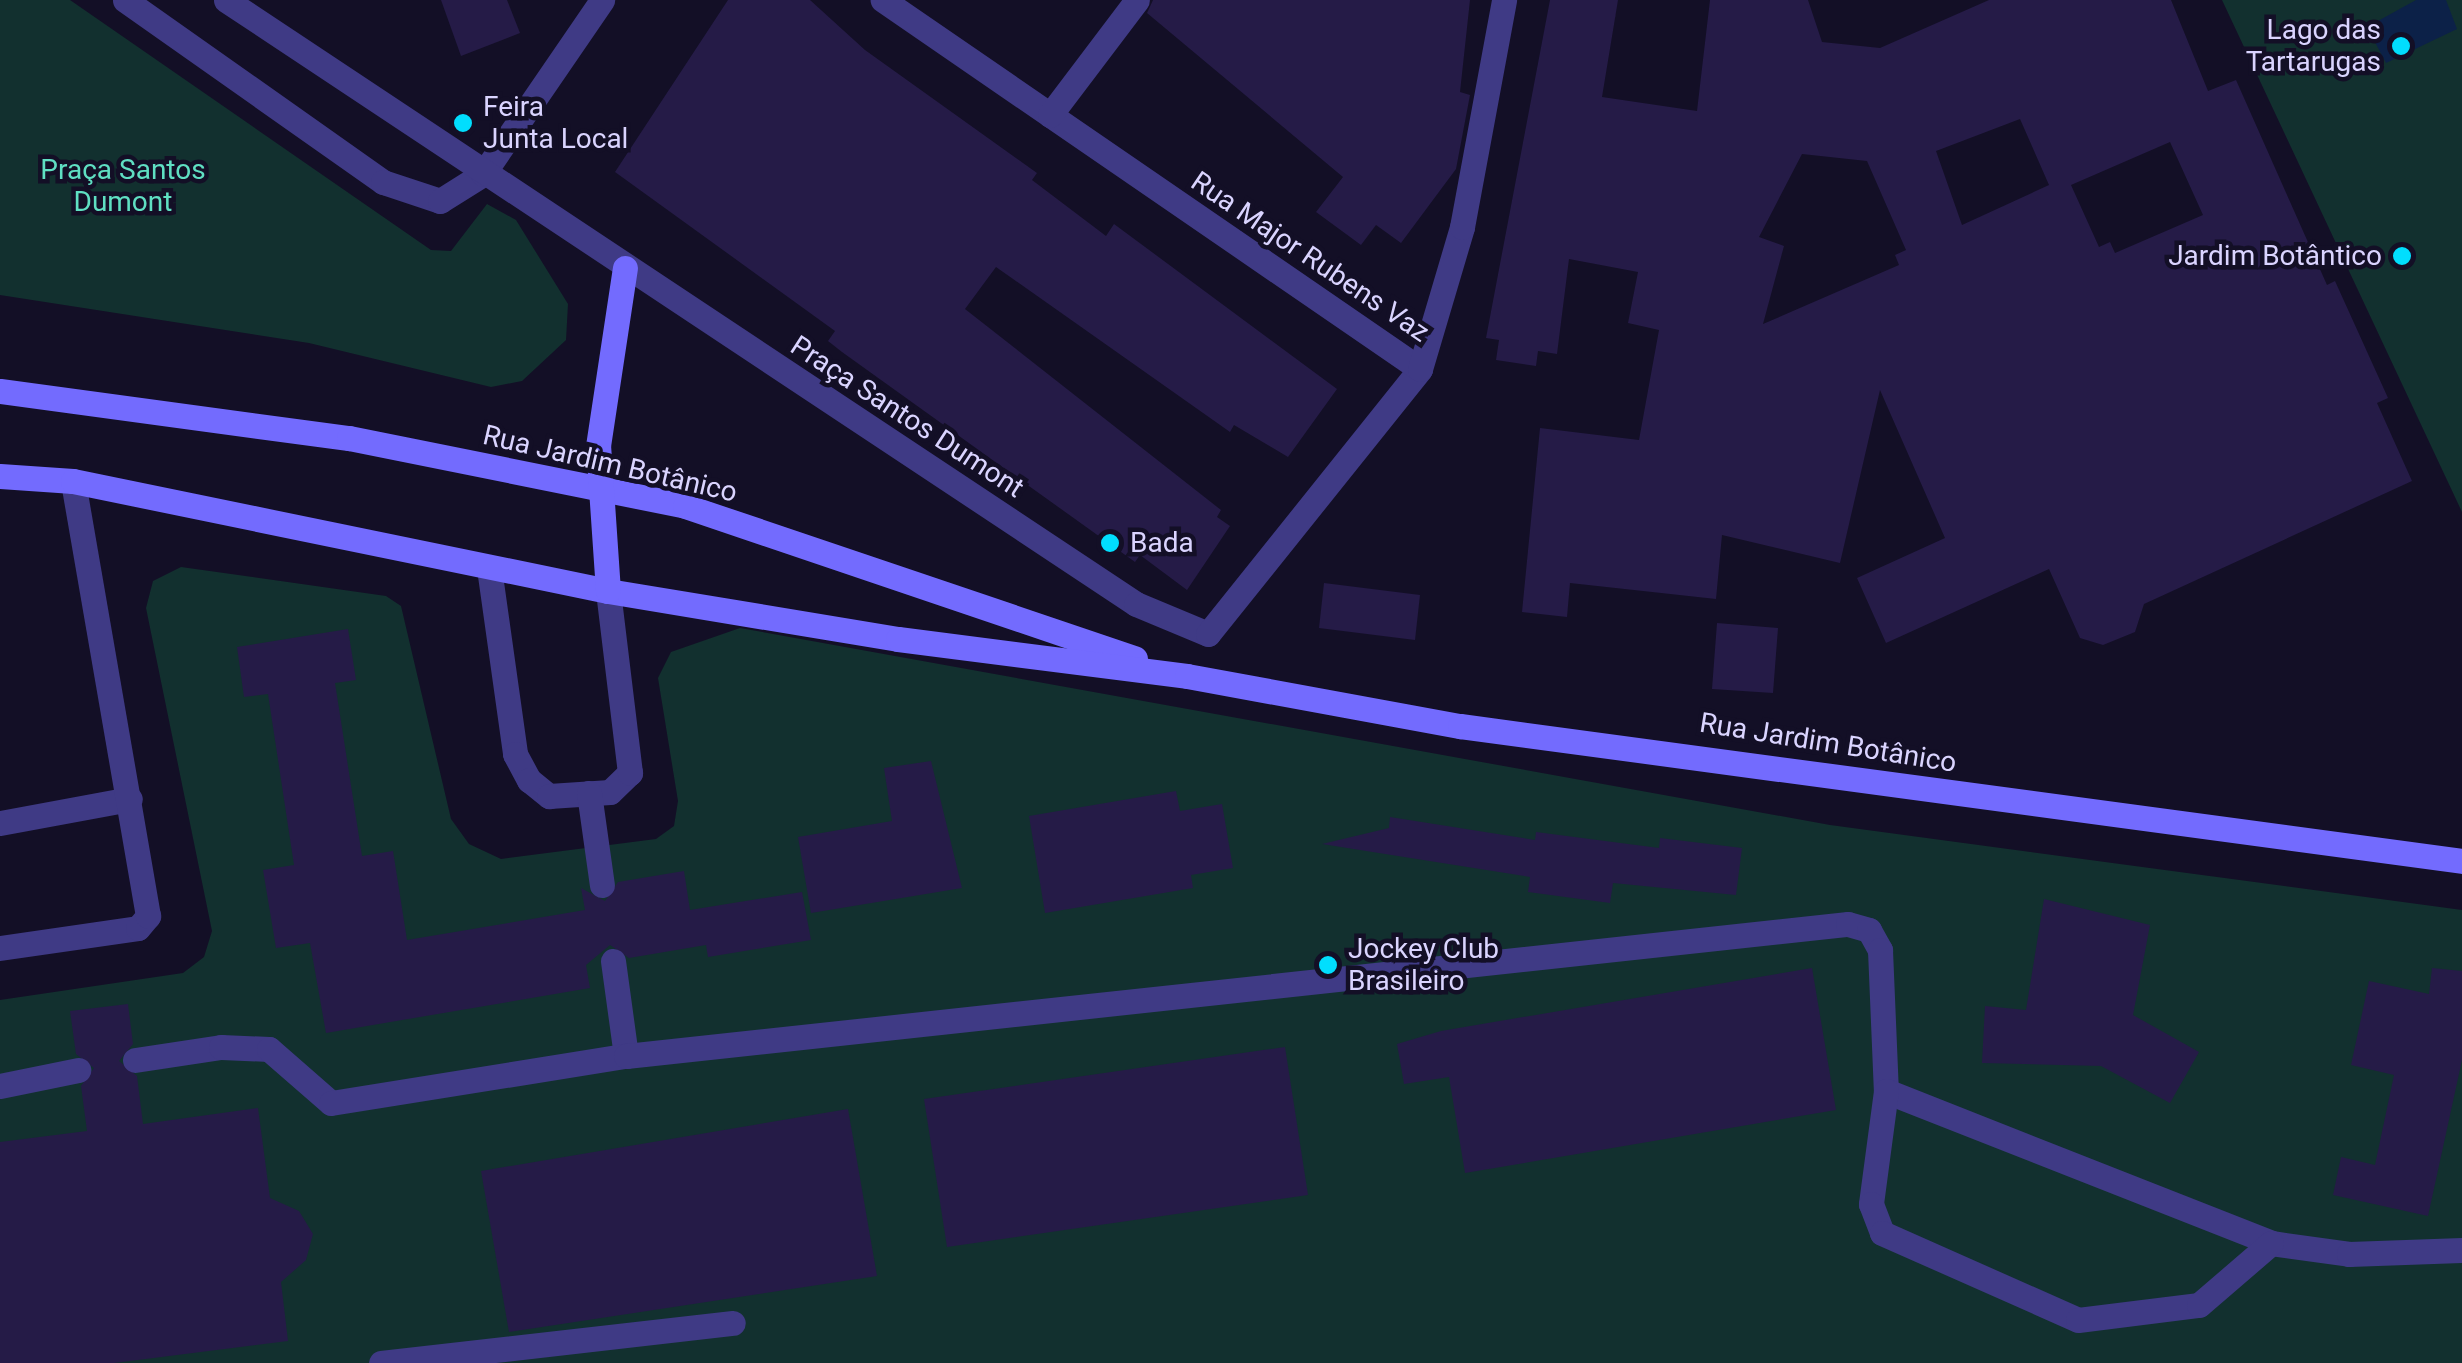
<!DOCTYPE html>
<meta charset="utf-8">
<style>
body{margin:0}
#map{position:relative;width:2462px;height:1363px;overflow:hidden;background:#130f26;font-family:Roboto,sans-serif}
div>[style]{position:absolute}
.green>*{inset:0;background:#12302f}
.water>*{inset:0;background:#0c2148}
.building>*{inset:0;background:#251b47}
.lane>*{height:25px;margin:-12.5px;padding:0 12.5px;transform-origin:12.5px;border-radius:12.5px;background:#3f3a85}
.street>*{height:25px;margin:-12.5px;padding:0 12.5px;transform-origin:12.5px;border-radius:12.5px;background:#3f3a85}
.secondary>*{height:25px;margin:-12.5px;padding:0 12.5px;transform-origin:12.5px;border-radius:12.5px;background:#736bfe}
.dots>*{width:28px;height:28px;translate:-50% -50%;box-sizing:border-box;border:5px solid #130f26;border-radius:50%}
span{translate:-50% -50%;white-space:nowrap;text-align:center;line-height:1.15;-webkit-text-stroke:9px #130f26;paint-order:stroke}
.poi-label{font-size:28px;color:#dad4ff}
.right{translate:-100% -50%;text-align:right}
.left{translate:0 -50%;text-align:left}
.park-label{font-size:28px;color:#5fdfc2}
.street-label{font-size:28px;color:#dad4ff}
</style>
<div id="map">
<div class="green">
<div style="clip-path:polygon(0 0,70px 0,431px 250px,451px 251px,487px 204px,516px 220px,568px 304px,566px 340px,522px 381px,491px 387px,309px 343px,0 295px)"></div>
<div style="clip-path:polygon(2222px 0,2462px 0,2462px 513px,2462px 512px)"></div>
<div style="clip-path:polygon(181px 567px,386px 596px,401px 606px,451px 819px,469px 844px,501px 859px,656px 839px,674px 826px,678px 801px,658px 678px,671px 652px,740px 628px,1830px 825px,2462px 910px,2462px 1363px,0 1363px,0 1000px,183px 973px,204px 957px,212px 931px,146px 608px,153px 581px)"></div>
</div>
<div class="water">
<div style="clip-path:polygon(2416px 0,2446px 0,2457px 29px,2386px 63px,2367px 27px)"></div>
</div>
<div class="building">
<div style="clip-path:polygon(441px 0,507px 0,520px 33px,461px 56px)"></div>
<div style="clip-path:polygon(728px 0,810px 0,865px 50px,1037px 173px,1032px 180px,1106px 236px,1114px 224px,1337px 389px,1288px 457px,1234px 425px,1230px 432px,996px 267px,965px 309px,1221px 510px,1217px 517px,1230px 526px,1187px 590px,1140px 555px,1135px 562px,842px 352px,828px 341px,835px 331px,615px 172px)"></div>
<div style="clip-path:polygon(1153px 0,1470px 0,1460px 92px,1470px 95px,1456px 169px,1401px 243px,1376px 225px,1361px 245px,1316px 212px,1343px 177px,1147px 13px)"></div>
<div style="clip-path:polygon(evenodd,1550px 0,1618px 0,1602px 97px,1697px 111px,1710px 0,1808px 0,1822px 42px,1880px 48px,1989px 0,2171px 0,2208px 91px,2236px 80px,2327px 285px,2335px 281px,2388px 398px,2377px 403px,2412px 481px,2144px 604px,2135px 632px,2103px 645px,2080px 638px,2049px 569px,1886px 643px,1857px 578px,1945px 538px,1880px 390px,1840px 563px,1722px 535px,1716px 599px,1570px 583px,1567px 617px,1522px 612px,1540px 428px,1639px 440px,1659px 330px,1628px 323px,1638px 272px,1569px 259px,1557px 354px,1538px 351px,1536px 366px,1496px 360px,1499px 340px,1486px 338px,1550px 0,2020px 119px,2049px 185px,1962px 225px,1936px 151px,2020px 119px,1550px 0,2170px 142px,2203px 215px,2115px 253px,2110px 242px,2099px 247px,2071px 185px,2170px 142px,1550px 0,1802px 154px,1867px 161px,1906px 250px,1895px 255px,1899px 265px,1763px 324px,1784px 246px,1759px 237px,1802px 154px)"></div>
<div style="clip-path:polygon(1324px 583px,1420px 595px,1415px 640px,1319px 628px)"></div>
<div style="clip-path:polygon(1717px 623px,1778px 628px,1773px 693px,1712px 689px)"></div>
<div style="clip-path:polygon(348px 629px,356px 680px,335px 683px,362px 856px,393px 851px,407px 940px,585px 910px,581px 888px,605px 901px,618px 882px,684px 871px,690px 910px,802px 892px,811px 940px,708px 957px,706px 945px,629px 958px,610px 945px,586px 965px,590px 988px,326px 1033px,310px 943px,276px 948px,263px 870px,294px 865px,268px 694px,244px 697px,237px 647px)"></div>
<div style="clip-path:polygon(931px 761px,962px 888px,811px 913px,798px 837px,892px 821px,884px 768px)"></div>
<div style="clip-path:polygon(1176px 791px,1180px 811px,1222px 804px,1233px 868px,1191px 875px,1193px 888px,1045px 913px,1029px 816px)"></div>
<div style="clip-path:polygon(1390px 817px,1535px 840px,1536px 832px,1659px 848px,1660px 838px,1742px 848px,1736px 895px,1613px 883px,1610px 903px,1528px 892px,1530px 877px,1322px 844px,1389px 828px)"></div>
<div style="clip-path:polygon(2044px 899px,2150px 925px,2133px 1015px,2199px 1052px,2170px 1103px,2101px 1066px,1982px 1063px,1985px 1006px,2026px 1010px)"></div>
<div style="clip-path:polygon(1812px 968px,1836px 1110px,1465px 1173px,1449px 1077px,1404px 1084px,1397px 1044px,1441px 1031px)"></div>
<div style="clip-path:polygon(2432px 968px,2462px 971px,2462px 1060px,2428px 1216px,2333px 1195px,2341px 1157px,2375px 1165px,2394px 1075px,2351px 1065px,2369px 981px,2429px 994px)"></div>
<div style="clip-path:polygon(128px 1004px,133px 1044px,119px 1061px,137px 1076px,143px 1124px,258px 1108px,270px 1198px,299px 1211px,313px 1234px,306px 1260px,281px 1282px,288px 1341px,114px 1363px,0 1363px,0 1142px,87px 1131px,81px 1086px,94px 1068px,76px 1054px,70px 1011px)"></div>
<div style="clip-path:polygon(1285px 1047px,1308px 1195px,947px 1247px,924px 1099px)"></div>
<div style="clip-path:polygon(848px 1109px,877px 1276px,509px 1332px,481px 1171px)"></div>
</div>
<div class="lane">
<div style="left:489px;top:568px;width:188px;rotate:82deg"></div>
<div style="left:515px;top:754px;width:30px;rotate:62deg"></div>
<div style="left:529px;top:780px;width:26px;rotate:39deg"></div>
<div style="left:549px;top:796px;width:61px;rotate:-3.8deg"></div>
<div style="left:610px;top:792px;width:28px;rotate:-44deg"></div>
<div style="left:630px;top:773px;width:183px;rotate:-96.9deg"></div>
<div style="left:589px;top:793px;width:93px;rotate:82deg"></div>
<div style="left:0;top:823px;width:132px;rotate:-10.5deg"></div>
<div style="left:0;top:948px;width:139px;rotate:-8.2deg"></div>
<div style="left:138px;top:928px;width:16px;rotate:-50deg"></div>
<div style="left:148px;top:916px;width:441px;rotate:-99.8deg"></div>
<div style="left:613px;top:961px;width:96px;rotate:82.2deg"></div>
<div style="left:135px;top:1060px;width:87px;rotate:-8.6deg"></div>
<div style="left:221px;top:1047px;width:48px;rotate:2.4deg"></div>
<div style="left:269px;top:1049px;width:82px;rotate:41.1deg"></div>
<div style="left:331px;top:1103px;width:299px;rotate:-9.1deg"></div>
<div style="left:626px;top:1056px;width:1229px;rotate:-6.17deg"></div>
<div style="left:1848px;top:924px;width:22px;rotate:16deg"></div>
<div style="left:1869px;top:930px;width:23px;rotate:61deg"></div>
<div style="left:1880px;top:950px;width:141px;rotate:87.6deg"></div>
<div style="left:1886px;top:1091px;width:414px;rotate:21.5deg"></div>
<div style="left:2271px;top:1243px;width:79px;rotate:8deg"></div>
<div style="left:2349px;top:1254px;width:113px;rotate:-2deg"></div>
<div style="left:0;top:1086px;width:80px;rotate:-11.6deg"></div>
<div style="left:1886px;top:1091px;width:114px;rotate:97.6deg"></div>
<div style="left:1871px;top:1204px;width:31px;rotate:69deg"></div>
<div style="left:1882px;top:1233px;width:214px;rotate:23.9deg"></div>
<div style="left:2078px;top:1320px;width:122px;rotate:-7.1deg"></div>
<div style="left:2199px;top:1305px;width:95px;rotate:-40.7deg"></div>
<div style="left:381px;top:1363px;width:354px;rotate:-6.5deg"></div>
</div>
<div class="street">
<div style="left:125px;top:0;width:316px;rotate:35.2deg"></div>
<div style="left:383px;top:182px;width:60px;rotate:18.4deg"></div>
<div style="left:440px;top:201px;width:51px;rotate:-32.1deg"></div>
<div style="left:483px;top:174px;width:211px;rotate:-55.6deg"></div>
<div style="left:226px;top:0;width:1092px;rotate:33.57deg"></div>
<div style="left:1136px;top:604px;width:78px;rotate:22.6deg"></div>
<div style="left:1208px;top:634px;width:339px;rotate:-51.3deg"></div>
<div style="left:1420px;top:369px;width:652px;rotate:-145.51deg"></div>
<div style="left:1050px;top:115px;width:144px;rotate:-52.9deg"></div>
<div style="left:1420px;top:369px;width:148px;rotate:-73.5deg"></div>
<div style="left:1462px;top:227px;width:231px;rotate:-79.5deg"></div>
</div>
<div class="secondary">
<div style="left:0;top:391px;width:352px;rotate:7.7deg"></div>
<div style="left:349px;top:438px;width:343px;rotate:11.4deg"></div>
<div style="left:685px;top:506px;width:475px;rotate:18.7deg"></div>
<div style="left:0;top:476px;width:73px;rotate:3.9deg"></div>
<div style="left:73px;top:481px;width:546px;rotate:11.62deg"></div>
<div style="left:608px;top:591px;width:294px;rotate:9.4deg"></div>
<div style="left:898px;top:639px;width:291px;rotate:7.3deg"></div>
<div style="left:1187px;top:676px;width:278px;rotate:10.4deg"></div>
<div style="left:1460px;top:726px;width:1011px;rotate:7.67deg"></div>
<div style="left:608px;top:591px;width:145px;rotate:-93.9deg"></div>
<div style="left:598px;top:446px;width:180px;rotate:-81.4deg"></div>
</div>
<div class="dots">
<div style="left:2401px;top:46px;background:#01defe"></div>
<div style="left:463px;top:123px;background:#01defe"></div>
<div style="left:2402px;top:256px;background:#01defe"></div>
<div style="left:1110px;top:543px;background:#01defe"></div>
<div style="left:1328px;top:965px;background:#01defe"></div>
</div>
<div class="poi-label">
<span class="right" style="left:2381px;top:46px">Lago das<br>Tartarugas</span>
<span class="left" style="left:483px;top:123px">Feira<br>Junta Local</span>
<span class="right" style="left:2382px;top:256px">Jardim Botântico</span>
<span class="left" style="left:1130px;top:543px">Bada</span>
<span class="left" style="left:1348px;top:965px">Jockey Club<br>Brasileiro</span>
</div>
<div class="park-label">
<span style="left:123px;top:186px">Praça Santos<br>Dumont</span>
</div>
<div class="street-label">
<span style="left:1310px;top:257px;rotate:34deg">Rua Major Rubens Vaz</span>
<span style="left:907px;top:417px;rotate:33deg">Praça Santos Dumont</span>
<span style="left:610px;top:464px;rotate:13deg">Rua Jardim Botânico</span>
<span style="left:1828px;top:743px;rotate:9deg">Rua Jardim Botânico</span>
</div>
</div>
